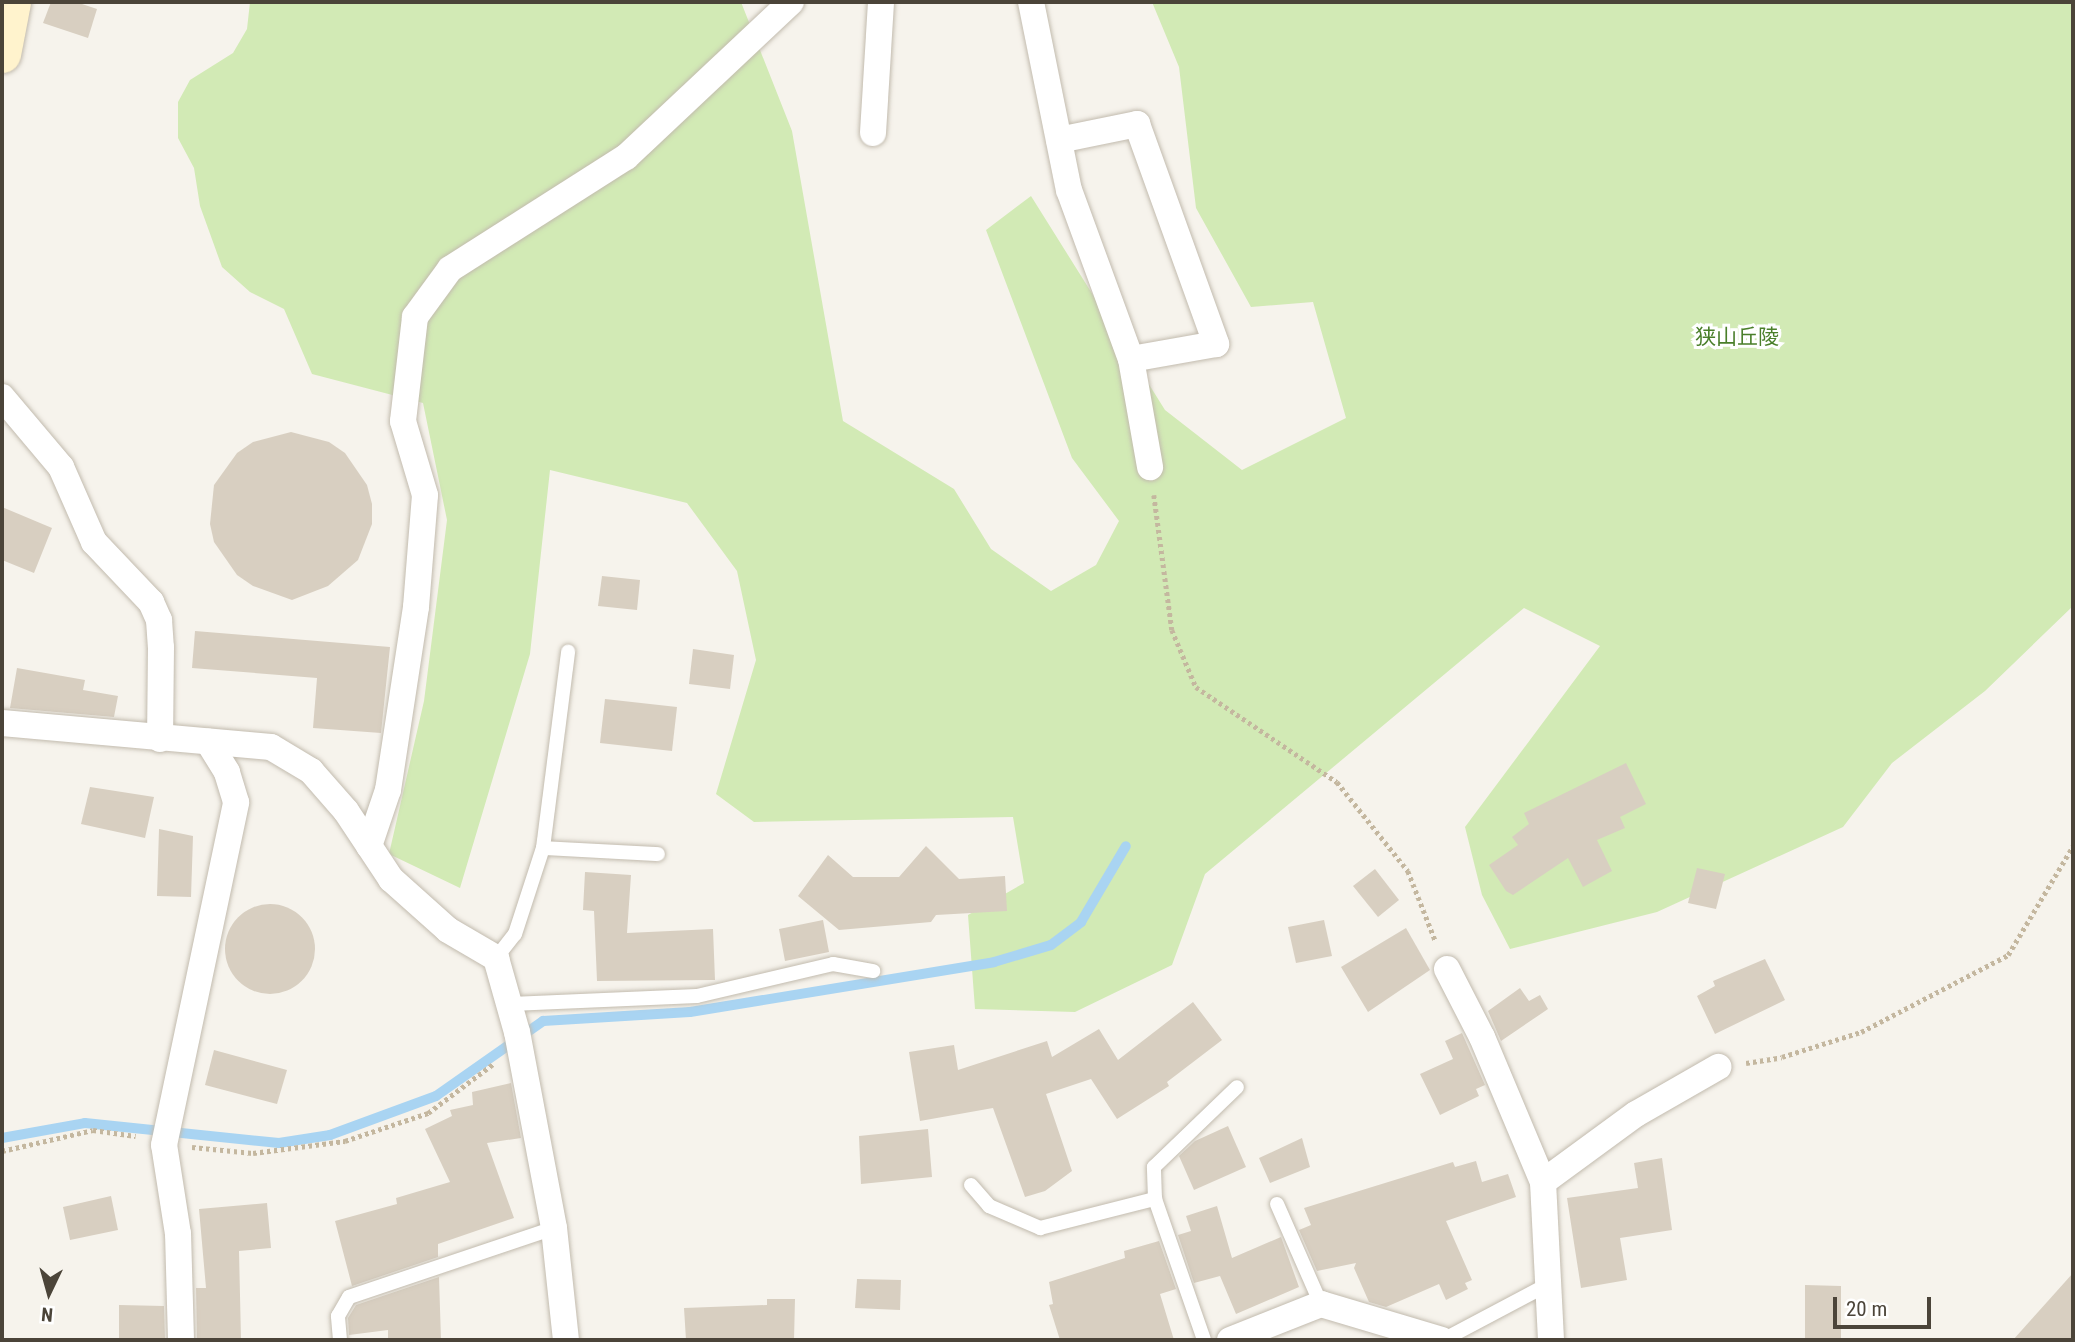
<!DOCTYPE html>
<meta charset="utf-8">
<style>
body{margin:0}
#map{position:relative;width:2075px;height:1342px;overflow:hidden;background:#f6f3ec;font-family:"Roboto Condensed","Noto Sans JP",sans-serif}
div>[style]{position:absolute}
.green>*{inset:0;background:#d2eab5}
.stream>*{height:10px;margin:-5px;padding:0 5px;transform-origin:5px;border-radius:5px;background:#a9d4f2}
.building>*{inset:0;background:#d8cfc1}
.round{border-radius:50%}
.path>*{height:4.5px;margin-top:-2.25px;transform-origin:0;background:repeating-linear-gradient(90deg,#c4b79f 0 3.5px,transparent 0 7px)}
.roads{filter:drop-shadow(0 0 2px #c2bbae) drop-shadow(0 0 2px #c2bbae)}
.lane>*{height:14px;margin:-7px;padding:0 7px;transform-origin:7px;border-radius:7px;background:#fff}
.street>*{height:26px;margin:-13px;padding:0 13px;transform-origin:13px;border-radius:13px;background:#fff}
.secondary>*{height:37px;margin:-18.5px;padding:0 18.5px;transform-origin:18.5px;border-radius:18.5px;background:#fff3cd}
span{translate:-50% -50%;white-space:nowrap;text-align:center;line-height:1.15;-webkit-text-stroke:6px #fff;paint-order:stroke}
.park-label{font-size:21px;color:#4a7f2a}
.frame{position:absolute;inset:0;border:4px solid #4b4439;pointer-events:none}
.north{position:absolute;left:14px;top:1258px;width:70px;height:70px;-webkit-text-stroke:5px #fff;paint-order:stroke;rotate:185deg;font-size:19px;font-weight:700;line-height:28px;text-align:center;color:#4b4439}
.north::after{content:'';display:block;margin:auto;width:24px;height:32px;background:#4b4439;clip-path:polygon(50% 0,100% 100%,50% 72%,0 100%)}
.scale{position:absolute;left:1833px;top:1297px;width:98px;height:32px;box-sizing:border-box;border:4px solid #4b4439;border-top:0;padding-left:9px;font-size:21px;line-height:24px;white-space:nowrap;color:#4b4439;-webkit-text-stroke:5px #fff;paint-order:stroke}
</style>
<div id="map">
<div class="green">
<div style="clip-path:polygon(250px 2px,741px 2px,792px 131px,843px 421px,954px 489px,991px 549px,1051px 591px,1096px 565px,1119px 521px,1072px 458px,986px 230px,1031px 196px,1165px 410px,1242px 470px,1346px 418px,1313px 302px,1251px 307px,1196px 208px,1179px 67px,1152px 2px,2073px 2px,2073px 606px,1985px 691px,1892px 763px,1843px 827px,1657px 912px,1510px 949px,1482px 895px,1465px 827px,1600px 646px,1524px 608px,1205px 874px,1172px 965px,1075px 1012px,975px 1009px,968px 915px,1024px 883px,1013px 817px,754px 822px,716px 794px,756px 660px,737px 571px,687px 503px,550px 470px,530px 654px,460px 888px,389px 854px,424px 701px,447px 520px,423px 403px,312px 374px,284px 309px,250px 292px,222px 267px,200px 206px,194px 168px,178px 138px,178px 102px,190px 80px,233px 53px,247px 29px)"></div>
</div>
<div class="stream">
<div style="left:2px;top:1138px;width:84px;rotate:-10.2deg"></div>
<div style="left:85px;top:1123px;width:195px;rotate:5.9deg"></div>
<div style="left:279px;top:1143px;width:52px;rotate:-8.9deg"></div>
<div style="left:330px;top:1135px;width:113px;rotate:-20.2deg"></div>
<div style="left:436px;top:1096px;width:131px;rotate:-35deg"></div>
<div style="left:543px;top:1021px;width:147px;rotate:-3.5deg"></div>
<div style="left:690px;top:1012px;width:308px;rotate:-9.3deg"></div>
<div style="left:994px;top:962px;width:59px;rotate:-16.6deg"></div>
<div style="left:1051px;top:945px;width:38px;rotate:-37deg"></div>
<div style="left:1081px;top:922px;width:88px;rotate:-59.4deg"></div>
</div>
<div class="building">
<div style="clip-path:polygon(51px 2px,76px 2px,97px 9px,88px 38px,43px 23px)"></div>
<div style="clip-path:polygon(291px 432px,329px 442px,345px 453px,367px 485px,372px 504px,372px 524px,358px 560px,328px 586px,292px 600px,253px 586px,237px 575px,214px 542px,210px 524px,214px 485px,237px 453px,253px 442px)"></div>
<div style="clip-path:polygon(2px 507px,52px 528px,34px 573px,2px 560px)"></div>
<div style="clip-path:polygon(602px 576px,640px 580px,637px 610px,598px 606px)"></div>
<div style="clip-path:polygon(195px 631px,390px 647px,381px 733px,313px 728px,317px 678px,192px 668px)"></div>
<div style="clip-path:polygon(693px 649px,734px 655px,730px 689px,689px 684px)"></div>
<div style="clip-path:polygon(17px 668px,85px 680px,83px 690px,118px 696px,114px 717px,10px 708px)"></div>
<div style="clip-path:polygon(605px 699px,677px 707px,672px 751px,600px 743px)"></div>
<div style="clip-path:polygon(1626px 763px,1646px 804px,1620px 817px,1625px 828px,1597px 840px,1612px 871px,1583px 887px,1568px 858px,1513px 895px,1506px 891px,1489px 865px,1518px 845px,1512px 837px,1529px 824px,1524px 813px)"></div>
<div style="clip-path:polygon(90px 787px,154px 797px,145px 838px,81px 824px)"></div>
<div style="clip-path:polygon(159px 829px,193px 836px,191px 897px,157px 896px)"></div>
<div style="clip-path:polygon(926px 846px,959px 879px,1005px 876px,1007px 911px,936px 915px,931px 922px,839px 930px,798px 896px,828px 855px,853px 877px,899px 877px)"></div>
<div style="clip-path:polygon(1697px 868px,1725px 874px,1716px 909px,1688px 903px)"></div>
<div style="clip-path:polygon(1375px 869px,1399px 900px,1378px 917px,1353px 886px)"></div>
<div style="clip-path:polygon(585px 872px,631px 875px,627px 933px,713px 929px,715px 980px,597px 981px,594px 911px,583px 910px)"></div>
<div class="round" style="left:225px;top:904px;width:90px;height:90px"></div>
<div style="clip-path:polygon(823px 920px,829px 952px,785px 961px,779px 929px)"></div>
<div style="clip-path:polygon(1324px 920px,1332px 956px,1296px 963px,1288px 927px)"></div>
<div style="clip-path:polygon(1406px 928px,1430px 970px,1368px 1012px,1341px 967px)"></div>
<div style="clip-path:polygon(1765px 959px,1785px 1000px,1715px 1034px,1697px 996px,1715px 986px,1713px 981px)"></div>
<div style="clip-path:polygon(1520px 988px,1529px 1001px,1540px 995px,1548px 1009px,1501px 1041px,1488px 1011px)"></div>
<div style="clip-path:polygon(1193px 1002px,1222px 1040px,1167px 1082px,1169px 1086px,1117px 1119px,1091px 1079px,1046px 1094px,1072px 1171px,1045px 1191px,1025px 1197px,993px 1108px,920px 1121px,909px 1052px,954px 1045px,958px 1070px,1047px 1041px,1052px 1057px,1099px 1029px,1118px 1060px)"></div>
<div style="clip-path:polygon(1462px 1033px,1485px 1085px,1476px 1089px,1479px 1096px,1440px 1115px,1420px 1074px,1453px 1059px,1445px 1041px)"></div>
<div style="clip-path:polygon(214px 1050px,287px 1070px,277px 1104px,205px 1085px)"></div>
<div style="clip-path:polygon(511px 1083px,521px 1138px,487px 1143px,514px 1218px,438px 1244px,438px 1257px,352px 1286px,335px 1221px,397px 1204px,396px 1198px,450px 1182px,425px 1129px,452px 1116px,450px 1110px,473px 1105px,472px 1092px)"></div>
<div style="clip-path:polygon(1228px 1126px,1246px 1167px,1194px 1190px,1179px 1156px,1195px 1141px)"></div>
<div style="clip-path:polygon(928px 1129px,932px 1177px,861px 1184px,859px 1136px)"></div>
<div style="clip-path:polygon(1302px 1138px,1310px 1167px,1270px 1183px,1259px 1158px)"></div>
<div style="clip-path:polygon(1662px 1158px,1672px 1230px,1620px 1238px,1627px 1280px,1581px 1288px,1567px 1198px,1638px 1188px,1634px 1163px)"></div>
<div style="clip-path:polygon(1476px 1161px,1482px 1182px,1508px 1174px,1516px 1197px,1446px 1221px,1472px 1280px,1465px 1283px,1468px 1289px,1446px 1300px,1439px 1284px,1386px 1307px,1369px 1302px,1354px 1268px,1356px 1263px,1317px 1271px,1299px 1230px,1311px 1225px,1304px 1208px,1453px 1162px,1455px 1167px)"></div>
<div style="clip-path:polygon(111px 1196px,118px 1230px,70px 1240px,63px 1207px)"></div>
<div style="clip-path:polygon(267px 1203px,271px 1248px,239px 1251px,241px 1339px,197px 1340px,196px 1288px,206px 1288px,199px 1209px)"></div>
<div style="clip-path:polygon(1217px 1206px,1232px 1258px,1281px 1237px,1299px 1287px,1236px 1314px,1220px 1276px,1194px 1283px,1178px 1235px,1191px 1231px,1186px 1216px)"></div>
<div style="clip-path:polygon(1159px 1241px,1176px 1289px,1160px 1294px,1174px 1340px,1060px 1340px,1049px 1305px,1053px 1304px,1049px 1282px,1125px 1258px,1124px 1251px)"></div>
<div style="clip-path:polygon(2073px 1273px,2073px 1340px,2013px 1340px)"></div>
<div style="clip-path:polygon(439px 1277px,441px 1340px,388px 1340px,388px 1330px,349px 1335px,348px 1318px,356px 1305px)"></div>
<div style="clip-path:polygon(857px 1279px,901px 1280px,900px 1310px,855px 1308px)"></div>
<div style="clip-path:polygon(1805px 1285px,1841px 1286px,1841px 1339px,1805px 1340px)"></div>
<div style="clip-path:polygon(767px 1299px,795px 1299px,794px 1340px,686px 1340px,684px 1308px,767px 1305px)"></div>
<div style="clip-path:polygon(119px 1305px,164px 1306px,165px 1340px,119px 1340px)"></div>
</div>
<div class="path">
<div style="left:1154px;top:495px;width:136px;rotate:82.4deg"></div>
<div style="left:1172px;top:630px;width:62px;rotate:67.2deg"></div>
<div style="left:1196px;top:687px;width:170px;rotate:34deg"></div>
<div style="left:1337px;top:782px;width:114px;rotate:51.4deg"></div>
<div style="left:1408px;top:871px;width:76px;rotate:68.5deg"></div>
<div style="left:1746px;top:1063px;width:36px;rotate:-9deg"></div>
<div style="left:1782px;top:1057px;width:83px;rotate:-17.6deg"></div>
<div style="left:1861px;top:1032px;width:166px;rotate:-27.6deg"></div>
<div style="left:2008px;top:955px;width:127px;rotate:-59.2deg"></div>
<div style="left:192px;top:1147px;width:61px;rotate:5.6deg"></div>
<div style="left:253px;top:1153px;width:93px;rotate:-7.4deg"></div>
<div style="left:345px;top:1141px;width:88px;rotate:-18.6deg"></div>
<div style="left:428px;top:1113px;width:81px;rotate:-37deg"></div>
<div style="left:2px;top:1151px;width:93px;rotate:-13deg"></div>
<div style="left:93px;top:1130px;width:43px;rotate:7.9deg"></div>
</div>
<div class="roads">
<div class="lane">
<div style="left:543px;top:848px;width:198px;rotate:-82.7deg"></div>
<div style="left:496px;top:958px;width:31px;rotate:-52deg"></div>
<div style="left:515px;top:934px;width:90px;rotate:-72deg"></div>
<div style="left:543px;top:848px;width:115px;rotate:3deg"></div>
<div style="left:511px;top:1004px;width:186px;rotate:-2.5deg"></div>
<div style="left:697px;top:996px;width:140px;rotate:-13.2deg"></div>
<div style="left:833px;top:964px;width:41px;rotate:9.9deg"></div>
<div style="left:971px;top:1185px;width:28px;rotate:49deg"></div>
<div style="left:989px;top:1206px;width:56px;rotate:23.3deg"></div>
<div style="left:1040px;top:1228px;width:119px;rotate:-14.2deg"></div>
<div style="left:1155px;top:1199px;width:149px;rotate:70.8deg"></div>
<div style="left:1155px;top:1199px;width:32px;rotate:-92deg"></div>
<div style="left:1154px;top:1167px;width:115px;rotate:-43.9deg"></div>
<div style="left:1277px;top:1204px;width:109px;rotate:66.3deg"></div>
<div style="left:340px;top:1340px;width:24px;rotate:-95deg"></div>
<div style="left:338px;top:1316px;width:22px;rotate:-60deg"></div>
<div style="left:349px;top:1297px;width:216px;rotate:-18.6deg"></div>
<div style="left:1443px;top:1340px;width:118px;rotate:-27.9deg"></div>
</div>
<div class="street">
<div style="left:1031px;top:2px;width:192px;rotate:78.6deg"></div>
<div style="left:1069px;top:190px;width:180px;rotate:69.9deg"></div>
<div style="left:1131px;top:359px;width:110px;rotate:80deg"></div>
<div style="left:873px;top:133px;width:131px;rotate:-86.5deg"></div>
<div style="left:1059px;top:140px;width:80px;rotate:-11.6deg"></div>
<div style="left:1137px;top:124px;width:234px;rotate:70.2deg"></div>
<div style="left:1216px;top:344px;width:86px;rotate:170deg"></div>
<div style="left:2px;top:397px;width:92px;rotate:49.9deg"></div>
<div style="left:61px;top:467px;width:82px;rotate:66.3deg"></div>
<div style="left:94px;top:542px;width:83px;rotate:46.5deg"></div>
<div style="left:151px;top:602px;width:20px;rotate:66deg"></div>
<div style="left:159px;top:620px;width:27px;rotate:86deg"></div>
<div style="left:161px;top:647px;width:92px;rotate:90.6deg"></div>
<div style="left:2px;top:723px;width:270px;rotate:5.1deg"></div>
<div style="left:271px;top:747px;width:47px;rotate:31deg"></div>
<div style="left:311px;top:771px;width:53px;rotate:48.8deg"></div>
<div style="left:346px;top:811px;width:82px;rotate:56.5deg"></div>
<div style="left:391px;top:879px;width:76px;rotate:41.8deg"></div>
<div style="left:448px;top:930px;width:56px;rotate:30.3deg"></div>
<div style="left:496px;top:958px;width:77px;rotate:74.2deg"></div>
<div style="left:517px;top:1032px;width:199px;rotate:79.3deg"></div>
<div style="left:554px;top:1228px;width:113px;rotate:83.9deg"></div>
<div style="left:369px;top:846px;width:59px;rotate:-71.3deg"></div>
<div style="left:388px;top:790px;width:185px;rotate:-81.3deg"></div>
<div style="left:416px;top:607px;width:112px;rotate:-85.4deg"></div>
<div style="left:425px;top:495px;width:77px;rotate:-106.6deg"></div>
<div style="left:403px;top:421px;width:105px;rotate:-83.4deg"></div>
<div style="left:415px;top:317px;width:59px;rotate:-53.9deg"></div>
<div style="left:450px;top:269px;width:209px;rotate:-32.5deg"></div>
<div style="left:626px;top:157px;width:226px;rotate:-43.2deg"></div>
<div style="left:1447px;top:969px;width:76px;rotate:62.8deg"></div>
<div style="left:1482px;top:1037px;width:157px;rotate:67.2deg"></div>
<div style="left:1543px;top:1182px;width:158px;rotate:87.1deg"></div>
<div style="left:1543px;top:1182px;width:115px;rotate:-36.2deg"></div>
<div style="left:1636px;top:1114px;width:95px;rotate:-29.8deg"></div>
<div style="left:181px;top:1340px;width:106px;rotate:-91.6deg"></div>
<div style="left:178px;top:1234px;width:90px;rotate:-98.9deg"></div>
<div style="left:164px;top:1145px;width:350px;rotate:-78.1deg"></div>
<div style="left:236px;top:802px;width:31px;rotate:-107deg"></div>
<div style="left:227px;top:772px;width:36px;rotate:-122deg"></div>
<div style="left:1230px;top:1340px;width:98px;rotate:-21.6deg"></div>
<div style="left:1321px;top:1304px;width:126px;rotate:16.6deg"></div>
</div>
<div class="secondary">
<div style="left:2px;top:54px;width:53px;rotate:-79.1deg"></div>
</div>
</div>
<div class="park-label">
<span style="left:1737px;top:337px">狭山丘陵</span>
</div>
<div class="frame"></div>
<div class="north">N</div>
<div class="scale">20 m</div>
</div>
